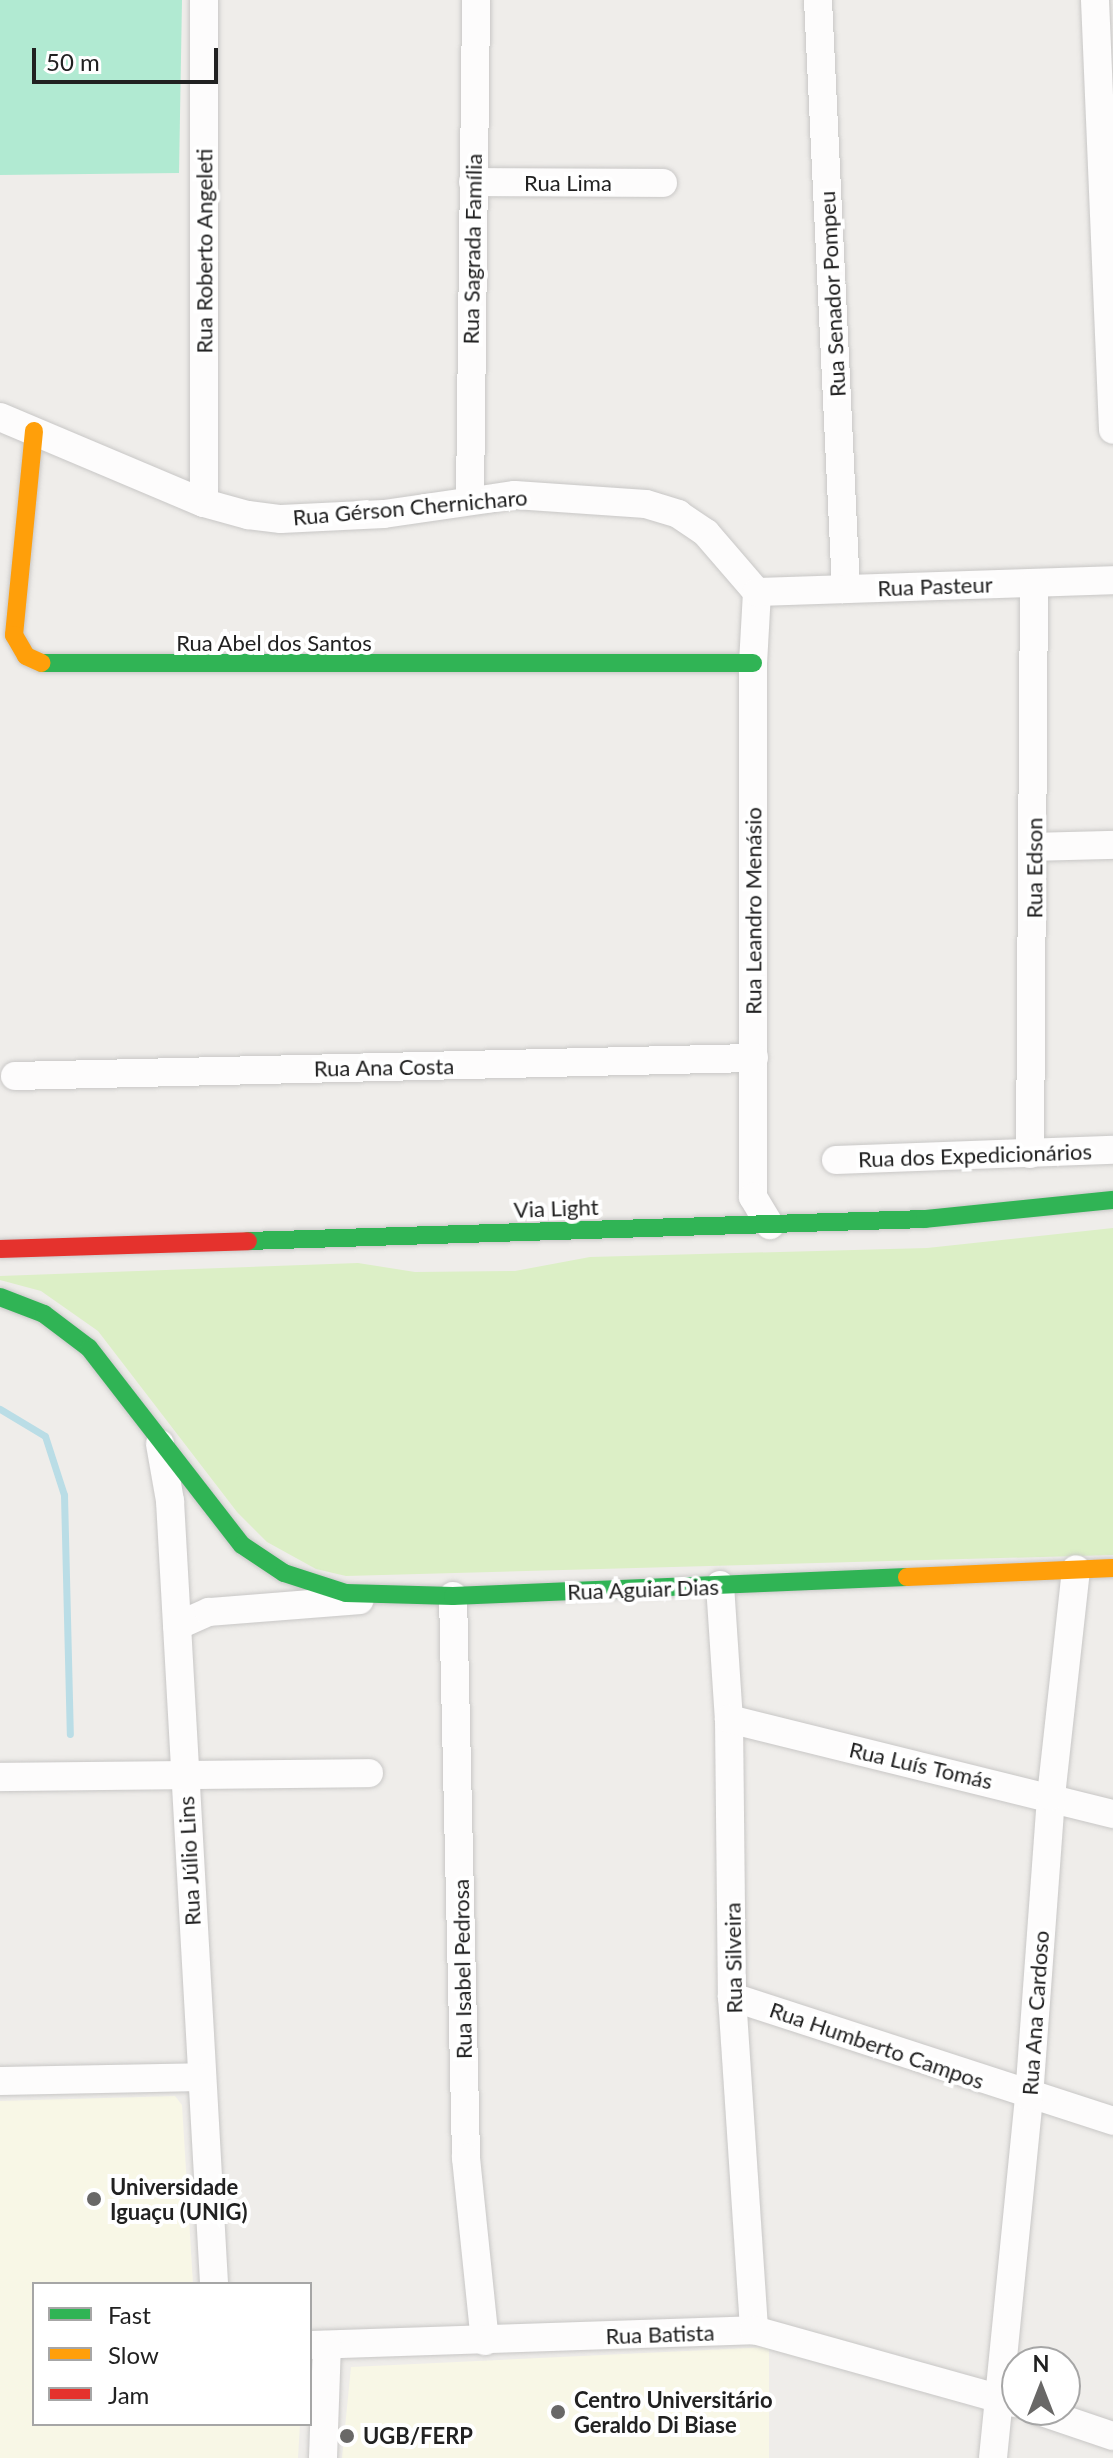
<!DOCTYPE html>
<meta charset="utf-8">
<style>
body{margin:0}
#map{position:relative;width:1113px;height:2458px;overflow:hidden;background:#efedea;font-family:Lato,sans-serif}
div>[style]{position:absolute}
.education>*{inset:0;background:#f8f7e6}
.grass>*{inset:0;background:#dcefc6}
.pitch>*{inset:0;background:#b1ead2}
.stream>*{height:7px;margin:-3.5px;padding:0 3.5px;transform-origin:3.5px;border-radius:3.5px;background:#badde6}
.roads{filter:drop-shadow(0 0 2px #c8c7c6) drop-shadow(0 0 2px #c8c7c6)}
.street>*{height:28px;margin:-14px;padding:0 14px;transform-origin:14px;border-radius:14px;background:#fdfcfc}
.fast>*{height:18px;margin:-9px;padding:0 9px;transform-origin:9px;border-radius:9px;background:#30b455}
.slow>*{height:18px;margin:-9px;padding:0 9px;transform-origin:9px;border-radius:9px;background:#ff9f0a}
.jam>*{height:18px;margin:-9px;padding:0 9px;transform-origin:9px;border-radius:9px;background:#e5322d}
.dots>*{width:22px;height:22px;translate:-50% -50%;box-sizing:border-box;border:4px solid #fff;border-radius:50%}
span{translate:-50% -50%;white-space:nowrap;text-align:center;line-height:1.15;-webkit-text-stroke:8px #fff;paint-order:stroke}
.street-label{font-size:22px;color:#212121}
.poi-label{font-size:22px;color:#212121;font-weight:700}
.left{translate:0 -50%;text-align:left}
.legend{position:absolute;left:32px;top:2282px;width:280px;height:144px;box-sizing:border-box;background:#fff;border:2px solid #a6a6a6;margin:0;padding:10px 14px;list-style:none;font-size:24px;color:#212121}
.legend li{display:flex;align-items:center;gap:16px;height:40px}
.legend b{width:40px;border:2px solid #a6a6a6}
.north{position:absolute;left:1001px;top:2346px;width:80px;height:80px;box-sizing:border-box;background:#fff;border:2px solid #a6a6a6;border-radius:50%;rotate:0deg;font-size:22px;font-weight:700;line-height:32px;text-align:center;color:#212121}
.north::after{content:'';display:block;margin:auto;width:28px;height:36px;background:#696867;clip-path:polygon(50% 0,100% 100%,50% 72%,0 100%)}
.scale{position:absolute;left:32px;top:48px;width:186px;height:36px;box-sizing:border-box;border:4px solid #212121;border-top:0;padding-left:10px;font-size:24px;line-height:28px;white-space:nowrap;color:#212121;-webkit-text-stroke:6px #fff;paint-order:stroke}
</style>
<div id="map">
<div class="education">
<div style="clip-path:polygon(175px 2096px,182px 2105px,193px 2284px,34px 2284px,34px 2424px,300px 2424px,298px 2458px,0 2458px,0 2101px)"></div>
<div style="clip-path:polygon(769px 2347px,769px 2458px,342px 2458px,351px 2367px)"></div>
</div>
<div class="grass">
<div style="clip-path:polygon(1113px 1228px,1113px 1555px,346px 1576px,316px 1569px,267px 1542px,237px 1512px,98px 1331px,41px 1291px,0 1280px,0 1276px,358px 1263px,415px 1272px,515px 1271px,590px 1257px,927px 1248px)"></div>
</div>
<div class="pitch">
<div style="clip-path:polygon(0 0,182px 0,179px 173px,0 175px)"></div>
</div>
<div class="stream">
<div style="left:0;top:1409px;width:52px;rotate:31deg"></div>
<div style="left:45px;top:1436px;width:62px;rotate:72.1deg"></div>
<div style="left:64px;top:1495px;width:239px;rotate:88.6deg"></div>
</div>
<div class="roads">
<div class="street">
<div style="left:204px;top:0;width:503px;rotate:90deg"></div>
<div style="left:818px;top:0;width:590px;rotate:87.28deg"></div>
<div style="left:1095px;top:0;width:430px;rotate:87.6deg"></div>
<div style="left:473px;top:182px;width:190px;rotate:0.3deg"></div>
<div style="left:0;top:417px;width:221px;rotate:22.9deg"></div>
<div style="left:204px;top:503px;width:46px;rotate:15.3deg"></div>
<div style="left:248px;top:515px;width:33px;rotate:7deg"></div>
<div style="left:281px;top:519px;width:103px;rotate:-2.8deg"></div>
<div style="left:384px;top:514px;width:132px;rotate:-8.3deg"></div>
<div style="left:515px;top:495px;width:131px;rotate:3.9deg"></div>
<div style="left:646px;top:504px;width:34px;rotate:17deg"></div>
<div style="left:678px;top:514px;width:34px;rotate:34deg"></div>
<div style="left:706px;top:533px;width:78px;rotate:49.2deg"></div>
<div style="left:470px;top:498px;width:498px;rotate:-89.3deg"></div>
<div style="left:757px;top:592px;width:71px;rotate:93.2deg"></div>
<div style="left:753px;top:663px;width:534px;rotate:90deg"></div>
<div style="left:753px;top:1197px;width:33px;rotate:59deg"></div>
<div style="left:757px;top:592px;width:356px;rotate:-1.9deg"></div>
<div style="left:1034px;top:847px;width:79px;rotate:-1.5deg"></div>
<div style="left:15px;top:1076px;width:739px;rotate:-1.4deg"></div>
<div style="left:1030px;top:1154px;width:571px;rotate:-89.6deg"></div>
<div style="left:836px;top:1160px;width:277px;rotate:-2.1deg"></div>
<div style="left:160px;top:1444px;width:58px;rotate:80deg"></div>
<div style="left:170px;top:1501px;width:784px;rotate:86.78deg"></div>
<div style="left:720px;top:1585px;width:134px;rotate:86.2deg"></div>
<div style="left:729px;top:1719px;width:278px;rotate:89.4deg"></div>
<div style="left:732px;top:1997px;width:334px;rotate:86.2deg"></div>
<div style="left:453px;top:1596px;width:562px;rotate:88.67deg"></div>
<div style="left:466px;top:2158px;width:184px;rotate:84.1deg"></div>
<div style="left:177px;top:1626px;width:35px;rotate:-24deg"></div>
<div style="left:209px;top:1612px;width:151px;rotate:-4.5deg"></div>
<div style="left:729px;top:1719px;width:396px;rotate:13.9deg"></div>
<div style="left:0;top:1777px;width:369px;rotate:-0.6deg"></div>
<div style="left:732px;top:1997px;width:401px;rotate:18deg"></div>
<div style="left:0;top:2081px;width:201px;rotate:-1.1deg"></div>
<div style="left:310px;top:2345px;width:444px;rotate:-1.9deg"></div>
<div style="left:754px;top:2330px;width:271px;rotate:15.6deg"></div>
<div style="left:1036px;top:2410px;width:81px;rotate:18.7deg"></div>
<div style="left:323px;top:2458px;width:113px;rotate:-88deg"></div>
<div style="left:993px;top:2458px;width:363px;rotate:-84.3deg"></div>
<div style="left:1029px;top:2097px;width:302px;rotate:-85.8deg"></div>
<div style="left:1051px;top:1796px;width:228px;rotate:-83.7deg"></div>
</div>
<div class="fast">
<div style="left:42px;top:663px;width:711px"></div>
<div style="left:248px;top:1241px;width:677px;rotate:-1.86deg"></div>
<div style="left:925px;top:1219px;width:189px;rotate:-5.8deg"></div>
<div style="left:0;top:1297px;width:47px;rotate:21.1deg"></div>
<div style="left:44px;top:1314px;width:56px;rotate:37.1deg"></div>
<div style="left:89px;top:1348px;width:249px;rotate:52.2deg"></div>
<div style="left:242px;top:1545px;width:50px;rotate:33.7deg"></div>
<div style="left:284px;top:1573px;width:65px;rotate:17.9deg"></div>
<div style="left:346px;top:1593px;width:107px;rotate:1.6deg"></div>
<div style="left:453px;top:1596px;width:454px;rotate:-2.4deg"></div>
</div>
<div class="slow">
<div style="left:34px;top:431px;width:205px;rotate:95.6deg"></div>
<div style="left:14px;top:635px;width:24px;rotate:60deg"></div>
<div style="left:26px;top:656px;width:17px;rotate:24deg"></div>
<div style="left:907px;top:1577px;width:206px;rotate:-2.5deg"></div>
</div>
<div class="jam">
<div style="left:0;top:1249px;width:248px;rotate:-1.8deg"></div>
</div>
</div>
<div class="dots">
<div style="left:94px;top:2199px;background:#696867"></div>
<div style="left:558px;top:2412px;background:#696867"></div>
<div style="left:347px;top:2436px;background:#696867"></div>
</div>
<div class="street-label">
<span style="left:568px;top:183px">Rua Lima</span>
<span style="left:472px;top:249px;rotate:-89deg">Rua Sagrada Família</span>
<span style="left:204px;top:251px;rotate:-90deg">Rua Roberto Angeleti</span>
<span style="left:832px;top:294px;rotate:-93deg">Rua Senador Pompeu</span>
<span style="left:410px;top:507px;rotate:-5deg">Rua Gérson Chernicharo</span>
<span style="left:935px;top:586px;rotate:-2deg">Rua Pasteur</span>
<span style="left:274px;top:643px">Rua Abel dos Santos</span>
<span style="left:1034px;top:868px;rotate:-90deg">Rua Edson</span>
<span style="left:753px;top:911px;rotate:-90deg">Rua Leandro Menásio</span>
<span style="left:384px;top:1067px;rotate:-1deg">Rua Ana Costa</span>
<span style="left:975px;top:1155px;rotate:-2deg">Rua dos Expedicionários</span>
<span style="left:556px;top:1208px;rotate:-2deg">Via Light</span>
<span style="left:643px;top:1589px;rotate:-2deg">Rua Aguiar Dias</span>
<span style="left:921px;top:1765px;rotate:13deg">Rua Luís Tomás</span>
<span style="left:189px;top:1861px;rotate:-93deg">Rua Júlio Lins</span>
<span style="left:733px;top:1958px;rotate:-91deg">Rua Silveira</span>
<span style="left:462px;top:1969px;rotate:-91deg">Rua Isabel Pedrosa</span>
<span style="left:1035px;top:2013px;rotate:-86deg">Rua Ana Cardoso</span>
<span style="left:877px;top:2045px;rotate:19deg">Rua Humberto Campos</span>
<span style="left:660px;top:2334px;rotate:-2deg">Rua Batista</span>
</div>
<div class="poi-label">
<span class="left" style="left:110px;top:2199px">Universidade<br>Iguaçu (UNIG)</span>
<span class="left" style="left:574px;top:2412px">Centro Universitário<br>Geraldo Di Biase</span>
<span class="left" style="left:363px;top:2436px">UGB/FERP</span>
</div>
<ul class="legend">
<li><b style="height:10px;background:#30b455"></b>Fast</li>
<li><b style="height:10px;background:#ff9f0a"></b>Slow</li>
<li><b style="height:10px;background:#e5322d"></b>Jam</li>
</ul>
<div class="north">N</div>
<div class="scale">50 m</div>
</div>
